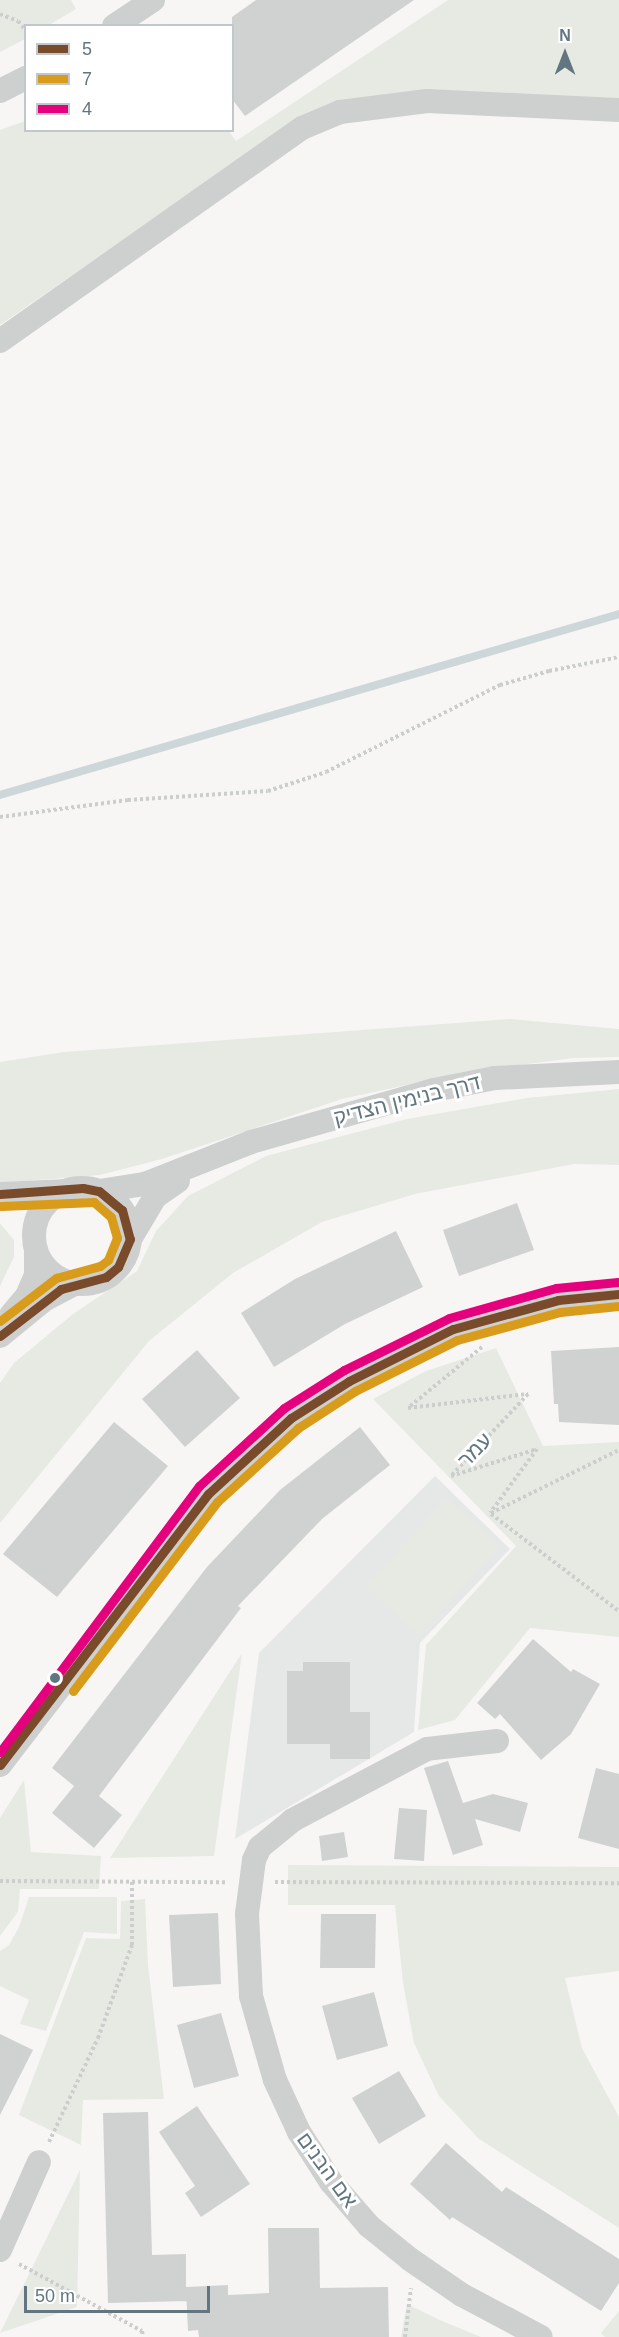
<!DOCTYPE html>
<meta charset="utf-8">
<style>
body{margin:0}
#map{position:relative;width:619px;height:2337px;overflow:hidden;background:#f7f6f5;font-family:Arial,"Noto Sans Hebrew",sans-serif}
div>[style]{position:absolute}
.built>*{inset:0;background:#e6e8e7}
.green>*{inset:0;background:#e7eae3}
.stream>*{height:8px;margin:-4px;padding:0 4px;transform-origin:4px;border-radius:4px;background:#cdd7d9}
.building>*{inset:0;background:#d0d2d2}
.path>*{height:4px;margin-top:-2px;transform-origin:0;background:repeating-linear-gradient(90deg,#cccdcd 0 3px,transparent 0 6px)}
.minor>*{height:24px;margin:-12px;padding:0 12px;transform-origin:12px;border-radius:12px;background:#ced0d0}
.minor>.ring{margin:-12px;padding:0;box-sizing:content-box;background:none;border:24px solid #ced0d0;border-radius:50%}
.bus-1>*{height:9px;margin:-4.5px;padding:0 4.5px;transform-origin:4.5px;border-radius:4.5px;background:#7a4b2a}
.bus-2>*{height:9px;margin:-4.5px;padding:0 4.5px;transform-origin:4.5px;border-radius:4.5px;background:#d99c1a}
.bus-3>*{height:9px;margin:-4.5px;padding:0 4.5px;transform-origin:4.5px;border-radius:4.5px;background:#e5007d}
.dots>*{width:16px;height:16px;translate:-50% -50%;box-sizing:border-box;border:3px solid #fff;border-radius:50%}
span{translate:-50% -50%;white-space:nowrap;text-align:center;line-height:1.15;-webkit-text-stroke:6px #fff;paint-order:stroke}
.street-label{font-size:21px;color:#617681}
.legend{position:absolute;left:24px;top:24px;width:210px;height:108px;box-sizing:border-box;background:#fff;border:2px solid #c0c8cd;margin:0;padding:8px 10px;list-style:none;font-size:18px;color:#617681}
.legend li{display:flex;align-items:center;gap:12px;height:30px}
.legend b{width:30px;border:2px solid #c0c8cd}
.north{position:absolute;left:535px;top:24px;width:60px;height:60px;-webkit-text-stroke:4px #fff;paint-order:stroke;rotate:0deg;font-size:16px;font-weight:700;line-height:24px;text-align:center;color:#617681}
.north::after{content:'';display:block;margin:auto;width:21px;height:27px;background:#617681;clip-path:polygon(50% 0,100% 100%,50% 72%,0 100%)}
.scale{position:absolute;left:24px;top:2286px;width:186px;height:27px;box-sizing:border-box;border:3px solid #617681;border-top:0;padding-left:8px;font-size:18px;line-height:21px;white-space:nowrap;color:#617681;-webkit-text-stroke:4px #fff;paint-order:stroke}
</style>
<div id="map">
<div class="built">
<div style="clip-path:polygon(435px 1476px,510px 1549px,420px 1643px,414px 1732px,235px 1839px,259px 1653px)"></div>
</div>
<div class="green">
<div style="clip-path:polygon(0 0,71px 0,76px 9px,49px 25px,26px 26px,25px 39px,0 52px)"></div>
<div style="clip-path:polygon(448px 0,619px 0,619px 98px,448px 94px,266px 141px,0 325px,0 130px,25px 121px,26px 130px,228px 130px,236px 141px)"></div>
<div style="clip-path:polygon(511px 1019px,619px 1029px,619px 1057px,574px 1058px,472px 1071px,342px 1099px,162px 1159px,100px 1175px,0 1183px,0 1062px,64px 1052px)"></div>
<div style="clip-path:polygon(619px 1089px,619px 1165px,574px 1164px,415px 1194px,322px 1222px,233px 1273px,149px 1341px,0 1523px,0 1383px,14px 1363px,73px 1314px,137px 1271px,156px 1231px,188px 1196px,266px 1156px,407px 1119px,527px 1098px)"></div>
<div style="clip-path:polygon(0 1223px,14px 1240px,14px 1257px,0 1286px)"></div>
<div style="clip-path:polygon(496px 1348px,543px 1446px,619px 1442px,619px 1637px,530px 1628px,455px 1720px,418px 1730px,426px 1645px,516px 1546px,373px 1399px,426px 1371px)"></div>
<div style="clip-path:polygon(447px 1499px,499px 1548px,418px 1635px,366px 1586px)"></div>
<div style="clip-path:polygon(242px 1653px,214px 1856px,110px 1858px)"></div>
<div style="clip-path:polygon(24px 1780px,31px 1852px,101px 1856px,99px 1889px,20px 1889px,18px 1912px,0 1936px,0 1818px)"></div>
<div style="clip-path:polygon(288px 1865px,619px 1867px,619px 1971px,565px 1978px,582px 2048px,619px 2117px,619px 2228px,479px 2139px,439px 2096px,414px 2043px,403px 1983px,395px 1905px,288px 1905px)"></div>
<div style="clip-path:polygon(29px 1897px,117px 1897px,117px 1934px,84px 1932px,46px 2031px,20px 2024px,29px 2000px,0 1986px,0 1951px,9px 1945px,19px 1927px)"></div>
<div style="clip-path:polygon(145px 1899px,148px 1965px,164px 2099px,83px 2100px,81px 2145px,19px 2115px,86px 1938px,120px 1939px,121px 1901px)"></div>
<div style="clip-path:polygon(80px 2170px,77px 2307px,0 2333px)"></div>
<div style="clip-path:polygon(407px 2304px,442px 2321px,481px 2337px,401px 2337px)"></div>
<div style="clip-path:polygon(619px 2311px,619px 2337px,605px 2337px,601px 2333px)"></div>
</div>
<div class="stream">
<div style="left:0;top:795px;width:645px;rotate:-16.3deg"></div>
</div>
<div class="building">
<div style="clip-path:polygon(256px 0,414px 0,245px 116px,232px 99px,232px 17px)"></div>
<div style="clip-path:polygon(517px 1203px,534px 1250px,459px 1276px,443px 1230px)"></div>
<div style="clip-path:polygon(396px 1231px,423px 1287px,345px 1324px,274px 1367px,241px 1313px,295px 1279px)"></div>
<div style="clip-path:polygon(619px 1347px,619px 1425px,559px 1422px,558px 1404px,554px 1404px,551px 1351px)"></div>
<div style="clip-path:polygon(197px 1350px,240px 1398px,185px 1447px,142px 1399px)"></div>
<div style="clip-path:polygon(114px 1422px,168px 1466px,57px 1597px,3px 1554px)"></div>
<div style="clip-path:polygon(360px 1427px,390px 1465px,322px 1519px,238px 1606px,241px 1608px,99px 1796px,122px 1815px,94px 1848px,52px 1813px,74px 1786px,52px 1768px,207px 1567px,280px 1490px)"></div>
<div style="clip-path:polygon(533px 1639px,571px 1672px,573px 1669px,600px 1684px,571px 1734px,541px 1760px,500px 1714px,495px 1719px,477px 1703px)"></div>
<div style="clip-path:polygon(303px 1662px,350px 1662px,350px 1712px,370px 1712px,370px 1759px,330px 1759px,330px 1744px,287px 1744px,287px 1671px,303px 1671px)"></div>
<div style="clip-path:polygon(448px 1761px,463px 1803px,493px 1794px,528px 1803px,520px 1832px,475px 1819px,483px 1845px,453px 1855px,424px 1768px)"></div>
<div style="clip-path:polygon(596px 1768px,619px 1774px,619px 1849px,578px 1838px)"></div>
<div style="clip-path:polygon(399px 1808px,427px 1810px,424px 1861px,394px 1859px)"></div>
<div style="clip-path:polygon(344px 1832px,348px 1857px,322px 1861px,319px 1836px)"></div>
<div style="clip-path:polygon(218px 1913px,221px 1984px,173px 1987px,169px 1915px)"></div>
<div style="clip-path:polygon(321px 1914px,376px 1914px,375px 1968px,320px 1968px)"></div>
<div style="clip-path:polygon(374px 1992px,388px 2046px,337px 2060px,322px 2006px)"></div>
<div style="clip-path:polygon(221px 2013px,239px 2076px,194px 2088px,177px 2025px)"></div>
<div style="clip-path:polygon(0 2034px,33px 2050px,0 2115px)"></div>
<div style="clip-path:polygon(399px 2071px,426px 2116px,379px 2144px,352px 2098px)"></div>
<div style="clip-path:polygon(197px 2106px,250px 2184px,201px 2217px,185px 2193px,195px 2186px,159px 2132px)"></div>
<div style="clip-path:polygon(148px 2112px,152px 2255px,186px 2254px,186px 2287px,228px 2285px,228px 2295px,269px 2293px,268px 2228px,319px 2228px,320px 2288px,388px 2287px,389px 2337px,199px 2337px,198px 2330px,188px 2331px,186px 2290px,187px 2301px,108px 2303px,103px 2113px)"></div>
<div style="clip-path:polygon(446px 2143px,502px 2192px,506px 2187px,619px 2259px,619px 2283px,601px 2311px,452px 2217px,450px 2220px,410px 2184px)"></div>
</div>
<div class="path">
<div style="left:0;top:14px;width:19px;rotate:21deg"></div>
<div style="left:18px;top:21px;width:13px;rotate:51deg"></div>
<div style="left:0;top:817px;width:129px;rotate:-7.6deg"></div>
<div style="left:128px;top:800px;width:140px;rotate:-3.7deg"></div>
<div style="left:268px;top:791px;width:61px;rotate:-18.1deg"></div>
<div style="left:326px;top:772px;width:195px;rotate:-26.6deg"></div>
<div style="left:500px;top:685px;width:51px;rotate:-15.9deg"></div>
<div style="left:549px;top:671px;width:71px;rotate:-11.3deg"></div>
<div style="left:482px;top:1347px;width:96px;rotate:140.5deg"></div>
<div style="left:408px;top:1408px;width:121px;rotate:-6.7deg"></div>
<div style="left:528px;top:1394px;width:112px;rotate:133.2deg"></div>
<div style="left:451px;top:1476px;width:90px;rotate:-17.4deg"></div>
<div style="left:537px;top:1449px;width:79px;rotate:126.3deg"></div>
<div style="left:491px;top:1513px;width:143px;rotate:-26.2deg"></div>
<div style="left:491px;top:1514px;width:161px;rotate:37.2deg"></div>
<div style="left:0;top:1881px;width:228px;rotate:0.3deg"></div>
<div style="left:275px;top:1882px;width:344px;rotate:0.2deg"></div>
<div style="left:49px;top:2142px;width:115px;rotate:-64.8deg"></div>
<div style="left:98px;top:2038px;width:99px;rotate:-69.9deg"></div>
<div style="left:132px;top:1945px;width:63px;rotate:-90deg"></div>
<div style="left:19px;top:2264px;width:140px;rotate:28.6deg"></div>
<div style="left:142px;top:2331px;width:6px;rotate:81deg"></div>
<div style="left:405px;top:2337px;width:49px;rotate:-83deg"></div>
</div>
<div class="minor">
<div style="left:114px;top:26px;width:47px;rotate:-33.7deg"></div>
<div style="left:0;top:91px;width:29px;rotate:-27deg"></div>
<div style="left:0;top:341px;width:370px;rotate:-35.2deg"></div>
<div style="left:302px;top:128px;width:41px;rotate:-22.8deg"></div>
<div style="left:340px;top:112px;width:88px;rotate:-7.2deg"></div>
<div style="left:427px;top:101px;width:192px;rotate:2.7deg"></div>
<div class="ring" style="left:34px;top:1188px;width:72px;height:72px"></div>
<div style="left:99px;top:1191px;width:47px;rotate:-8.7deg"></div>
<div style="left:145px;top:1184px;width:114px;rotate:-21.6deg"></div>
<div style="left:251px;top:1142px;width:190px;rotate:-15.9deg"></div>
<div style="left:434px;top:1090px;width:62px;rotate:-11.1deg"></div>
<div style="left:495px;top:1078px;width:124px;rotate:-2.8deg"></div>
<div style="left:0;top:1194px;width:67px;rotate:-2.6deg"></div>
<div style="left:130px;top:1239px;width:49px;rotate:-59.2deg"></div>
<div style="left:155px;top:1197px;width:28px;rotate:-35deg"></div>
<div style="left:11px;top:1315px;width:25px;rotate:-50deg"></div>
<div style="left:27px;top:1296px;width:23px;rotate:-67deg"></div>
<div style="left:36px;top:1275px;width:24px;rotate:-90deg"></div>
<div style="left:0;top:1336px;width:57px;rotate:-39.3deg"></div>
<div style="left:44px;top:1300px;width:36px;rotate:-28deg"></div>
<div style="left:497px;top:1741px;width:70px;rotate:173.5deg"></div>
<div style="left:427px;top:1749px;width:152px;rotate:152.1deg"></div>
<div style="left:293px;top:1820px;width:43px;rotate:140.7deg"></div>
<div style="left:260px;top:1847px;width:14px;rotate:115deg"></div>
<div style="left:254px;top:1860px;width:54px;rotate:97.4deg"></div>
<div style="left:247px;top:1914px;width:82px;rotate:87.2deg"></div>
<div style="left:251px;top:1996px;width:87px;rotate:74.1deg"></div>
<div style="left:275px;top:2080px;width:57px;rotate:65.2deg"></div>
<div style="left:299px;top:2132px;width:59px;rotate:57.4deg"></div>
<div style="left:331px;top:2182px;width:58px;rotate:49.2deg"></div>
<div style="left:369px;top:2226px;width:54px;rotate:39deg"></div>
<div style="left:411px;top:2260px;width:62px;rotate:34.5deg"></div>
<div style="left:462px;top:2295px;width:89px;rotate:28deg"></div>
<div style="left:0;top:1765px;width:342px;rotate:-52.5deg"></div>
<div style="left:208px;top:1494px;width:113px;rotate:-42.5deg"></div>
<div style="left:291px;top:1418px;width:69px;rotate:-32.5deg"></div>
<div style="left:349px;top:1381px;width:116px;rotate:-26.6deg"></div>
<div style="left:453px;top:1329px;width:109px;rotate:-15.4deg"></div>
<div style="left:558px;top:1300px;width:61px;rotate:-5.6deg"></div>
<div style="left:0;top:2250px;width:96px;rotate:-66.1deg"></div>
</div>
<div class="bus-1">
<div style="left:0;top:1194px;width:83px;rotate:-4.1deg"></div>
<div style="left:83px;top:1188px;width:16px;rotate:11deg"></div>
<div style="left:99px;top:1191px;width:30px;rotate:40deg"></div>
<div style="left:122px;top:1210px;width:30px;rotate:75deg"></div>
<div style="left:130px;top:1239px;width:30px;rotate:113deg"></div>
<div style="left:118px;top:1267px;width:16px;rotate:140deg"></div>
<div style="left:106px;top:1277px;width:47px;rotate:165.1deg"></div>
<div style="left:61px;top:1289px;width:77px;rotate:142.4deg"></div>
<div style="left:0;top:1765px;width:342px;rotate:-52.5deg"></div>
<div style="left:208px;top:1494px;width:113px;rotate:-42.5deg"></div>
<div style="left:291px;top:1418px;width:69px;rotate:-32.5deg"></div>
<div style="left:349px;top:1381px;width:116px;rotate:-26.6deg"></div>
<div style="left:453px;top:1329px;width:109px;rotate:-15.4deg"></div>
<div style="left:558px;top:1300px;width:61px;rotate:-5.6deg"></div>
</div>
<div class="bus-2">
<div style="left:0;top:1321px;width:71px;rotate:-37.5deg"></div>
<div style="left:56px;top:1278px;width:46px;rotate:-15.3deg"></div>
<div style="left:100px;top:1266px;width:10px;rotate:-37deg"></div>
<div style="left:108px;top:1260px;width:24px;rotate:-68deg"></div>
<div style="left:117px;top:1238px;width:22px;rotate:-106deg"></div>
<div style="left:111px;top:1217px;width:23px;rotate:-139deg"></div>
<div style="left:94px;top:1202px;width:93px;rotate:177.5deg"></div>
<div style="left:73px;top:1691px;width:238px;rotate:-52.7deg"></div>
<div style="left:217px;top:1502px;width:110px;rotate:-42.4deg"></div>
<div style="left:298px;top:1428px;width:68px;rotate:-33deg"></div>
<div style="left:355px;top:1391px;width:114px;rotate:-26.6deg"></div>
<div style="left:457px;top:1340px;width:107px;rotate:-15.2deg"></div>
<div style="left:560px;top:1312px;width:59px;rotate:-5.8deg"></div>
</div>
<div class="bus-3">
<div style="left:0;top:1752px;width:332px;rotate:-53.2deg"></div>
<div style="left:199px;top:1486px;width:115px;rotate:-42.5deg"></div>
<div style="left:284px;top:1408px;width:71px;rotate:-32.3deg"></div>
<div style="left:344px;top:1370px;width:117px;rotate:-26.3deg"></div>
<div style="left:449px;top:1318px;width:111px;rotate:-15.7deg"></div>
<div style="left:556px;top:1288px;width:62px;rotate:-5.5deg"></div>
</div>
<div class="dots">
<div style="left:55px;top:1678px;background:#617681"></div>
</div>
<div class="street-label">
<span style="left:407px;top:1100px;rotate:-14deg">דרך בנימין הצדיק</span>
<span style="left:475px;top:1450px;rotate:-46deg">עמר</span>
<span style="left:327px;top:2170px;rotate:54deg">אם הבנים</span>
</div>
<ul class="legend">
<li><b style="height:8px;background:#7a4b2a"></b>5</li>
<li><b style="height:8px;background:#d99c1a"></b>7</li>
<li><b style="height:8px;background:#e5007d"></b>4</li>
</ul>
<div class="north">N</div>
<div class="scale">50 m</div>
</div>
